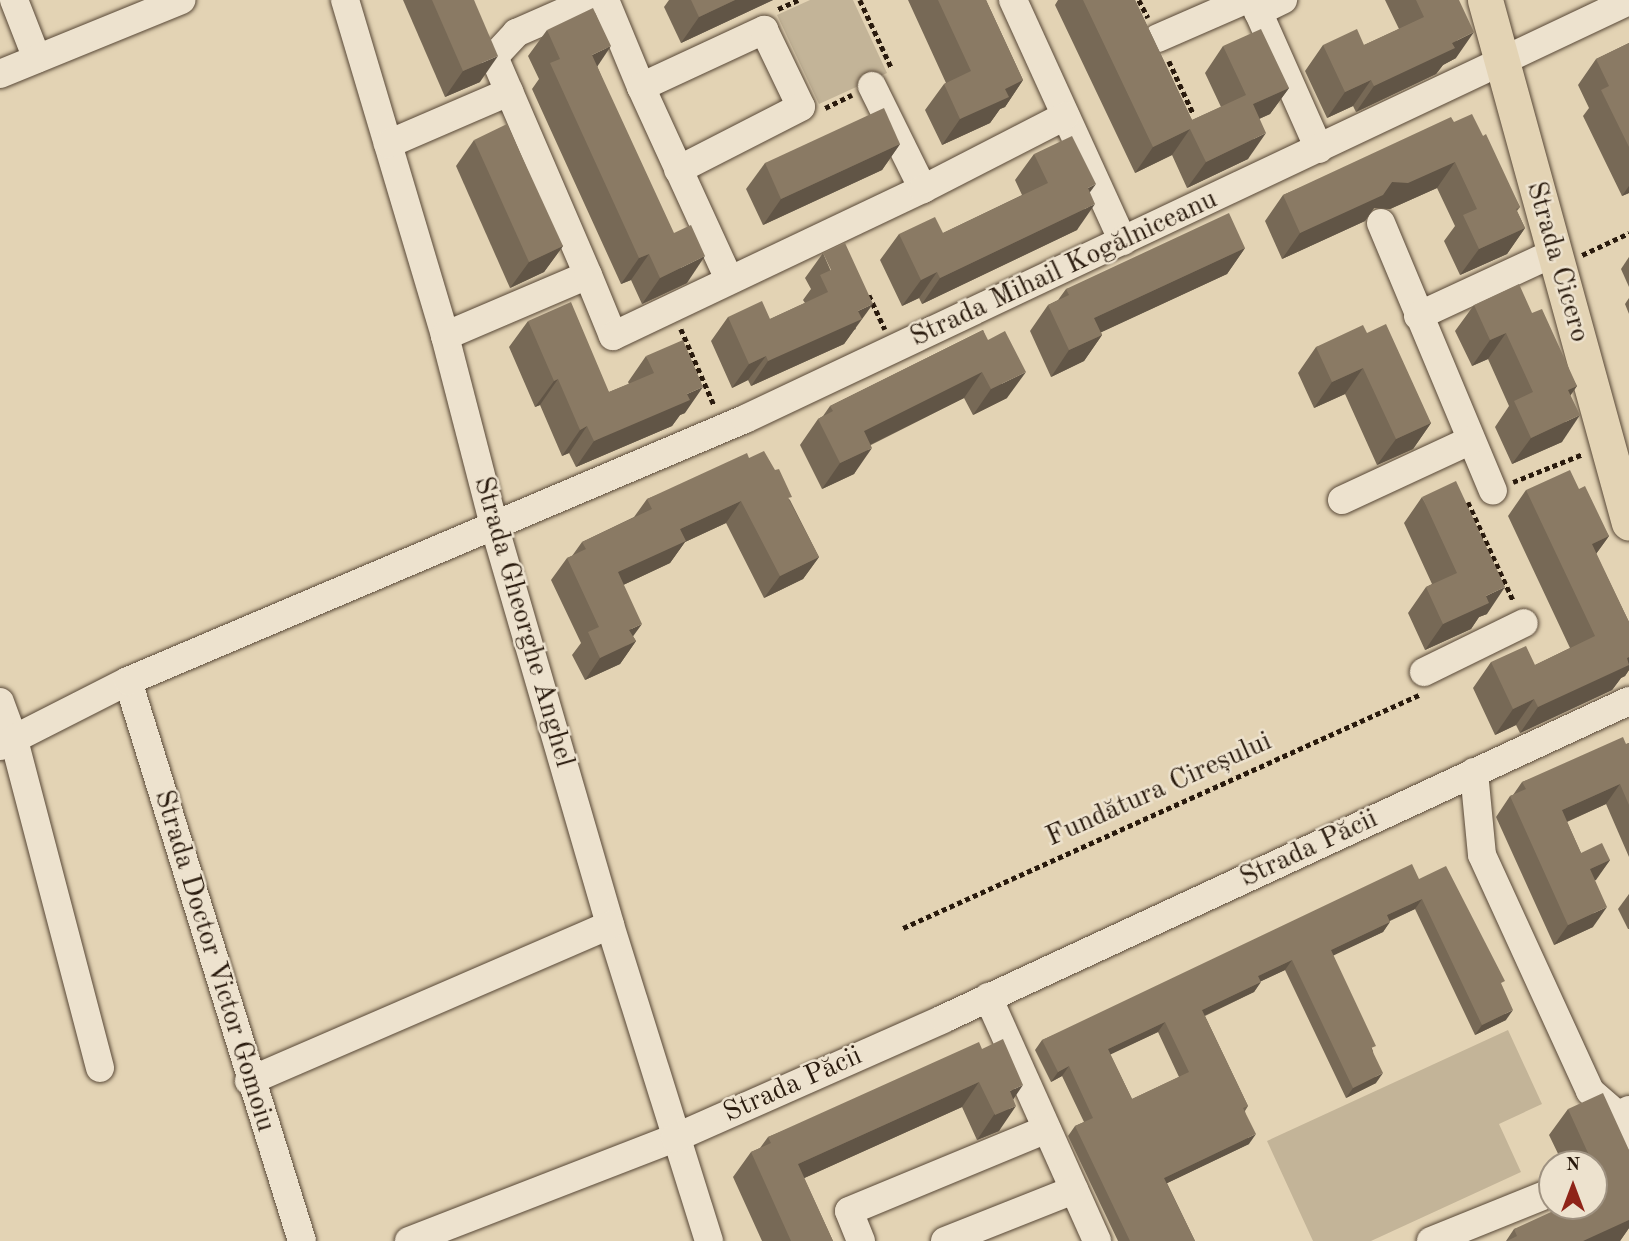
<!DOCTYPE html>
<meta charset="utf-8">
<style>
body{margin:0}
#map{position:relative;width:1629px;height:1241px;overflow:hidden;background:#e3d3b4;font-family:"Old Standard TT",serif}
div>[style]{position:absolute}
.green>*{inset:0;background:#c3b498}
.path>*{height:4.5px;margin-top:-2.25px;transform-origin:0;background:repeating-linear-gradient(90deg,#291a0d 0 5px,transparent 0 8.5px)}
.roads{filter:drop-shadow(0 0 2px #584837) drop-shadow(0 0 2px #584837)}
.minor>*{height:28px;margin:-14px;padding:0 14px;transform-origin:14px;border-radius:14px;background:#ede2ce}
.major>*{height:35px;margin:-17.5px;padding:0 17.5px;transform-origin:17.5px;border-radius:17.5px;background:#e3d3b4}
.wall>*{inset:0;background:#776956}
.shaded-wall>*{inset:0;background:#615546}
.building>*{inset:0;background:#8a7a64}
span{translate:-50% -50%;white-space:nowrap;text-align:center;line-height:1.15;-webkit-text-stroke:5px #ede2ce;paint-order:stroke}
.street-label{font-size:28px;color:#291a0d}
.north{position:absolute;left:1538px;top:1150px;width:70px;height:70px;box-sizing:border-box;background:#ede2ce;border:2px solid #9f9281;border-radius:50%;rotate:0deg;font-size:19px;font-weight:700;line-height:28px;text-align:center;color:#291a0d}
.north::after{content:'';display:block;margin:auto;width:24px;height:32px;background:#8f2418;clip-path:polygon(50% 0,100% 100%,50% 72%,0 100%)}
</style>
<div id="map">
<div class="green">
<div style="clip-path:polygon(810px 0,853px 0,887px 73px,819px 104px,777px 15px)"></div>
<div style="clip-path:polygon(1508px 1030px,1542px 1104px,1499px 1124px,1521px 1172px,1371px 1241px,1313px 1241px,1267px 1141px)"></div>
</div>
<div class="path">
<div style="left:860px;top:0;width:76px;rotate:65.1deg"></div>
<div style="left:1139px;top:0;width:20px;rotate:63deg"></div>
<div style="left:778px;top:9px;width:22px;rotate:-24deg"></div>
<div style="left:1169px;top:61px;width:57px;rotate:65.2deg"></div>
<div style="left:825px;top:108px;width:30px;rotate:-26deg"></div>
<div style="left:1582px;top:255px;width:52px;rotate:-25.1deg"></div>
<div style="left:869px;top:295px;width:38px;rotate:65deg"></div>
<div style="left:681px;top:329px;width:83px;rotate:66.5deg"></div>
<div style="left:1513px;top:482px;width:75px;rotate:-21.8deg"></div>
<div style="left:1468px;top:502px;width:110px;rotate:65.3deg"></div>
<div style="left:903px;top:928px;width:566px;rotate:-24.3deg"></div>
</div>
<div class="roads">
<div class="minor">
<div style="left:14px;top:0;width:63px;rotate:68.7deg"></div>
<div style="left:345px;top:0;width:351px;rotate:73.4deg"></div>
<div style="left:445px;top:336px;width:195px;rotate:75.5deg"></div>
<div style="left:494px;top:525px;width:416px;rotate:73.8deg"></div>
<div style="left:610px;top:925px;width:331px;rotate:72.6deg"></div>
<div style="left:605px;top:0;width:94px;rotate:67.5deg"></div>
<div style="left:641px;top:87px;width:211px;rotate:65.4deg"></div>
<div style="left:1013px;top:0;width:265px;rotate:65.5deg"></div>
<div style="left:1253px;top:0;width:163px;rotate:66.1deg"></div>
<div style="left:1258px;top:12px;width:28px;rotate:-26deg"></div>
<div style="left:1158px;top:38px;width:95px;rotate:-23.6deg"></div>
<div style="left:0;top:74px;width:196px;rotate:-22.2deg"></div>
<div style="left:872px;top:86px;width:115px;rotate:63.7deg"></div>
<div style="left:641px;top:87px;width:136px;rotate:-24.9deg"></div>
<div style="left:764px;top:30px;width:85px;rotate:64.3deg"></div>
<div style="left:801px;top:107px;width:138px;rotate:152.9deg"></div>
<div style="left:388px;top:144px;width:132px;rotate:-23.3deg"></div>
<div style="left:1381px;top:223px;width:290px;rotate:67.3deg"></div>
<div style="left:588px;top:275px;width:237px;rotate:-113.3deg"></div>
<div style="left:494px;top:57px;width:33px;rotate:-47deg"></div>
<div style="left:516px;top:33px;width:82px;rotate:-23.7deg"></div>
<div style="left:1418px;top:316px;width:150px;rotate:-24.9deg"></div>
<div style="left:445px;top:336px;width:155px;rotate:-23.1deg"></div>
<div style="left:588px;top:275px;width:66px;rotate:67.7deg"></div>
<div style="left:613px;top:336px;width:343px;rotate:-25.4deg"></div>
<div style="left:923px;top:189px;width:160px;rotate:-27.2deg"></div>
<div style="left:1342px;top:500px;width:142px;rotate:-24.9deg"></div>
<div style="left:1424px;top:672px;width:111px;rotate:-26.1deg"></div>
<div style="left:128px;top:681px;width:586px;rotate:72.74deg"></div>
<div style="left:0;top:702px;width:40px;rotate:69.8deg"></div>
<div style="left:14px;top:740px;width:339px;rotate:75.3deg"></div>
<div style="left:0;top:746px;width:144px;rotate:-26.9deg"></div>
<div style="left:128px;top:681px;width:670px;rotate:-23.01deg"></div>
<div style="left:745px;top:419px;width:978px;rotate:-25.31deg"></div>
<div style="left:1474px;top:772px;width:83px;rotate:84.5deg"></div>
<div style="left:1482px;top:855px;width:260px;rotate:65.4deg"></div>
<div style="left:1590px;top:1091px;width:37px;rotate:41deg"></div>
<div style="left:1618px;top:1115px;width:12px;rotate:-24deg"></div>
<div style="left:988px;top:997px;width:267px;rotate:65.9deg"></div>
<div style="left:249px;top:1081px;width:393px;rotate:-23.4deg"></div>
<div style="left:1618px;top:1115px;width:25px;rotate:64deg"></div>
<div style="left:409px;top:1241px;width:285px;rotate:-21.2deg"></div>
<div style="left:675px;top:1138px;width:293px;rotate:-23.9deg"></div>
<div style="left:943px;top:1019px;width:756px;rotate:-24.87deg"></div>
<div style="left:861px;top:1241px;width:32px;rotate:-112deg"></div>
<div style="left:849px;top:1211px;width:214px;rotate:-22.5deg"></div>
<div style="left:945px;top:1241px;width:139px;rotate:-21.6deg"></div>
<div style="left:1431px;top:1241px;width:123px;rotate:-22deg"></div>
</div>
<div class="major">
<div style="left:1485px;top:0;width:542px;rotate:74.61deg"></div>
</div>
</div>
<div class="wall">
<div style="clip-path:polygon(403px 0,474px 0,480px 82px,445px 97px)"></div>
<div style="clip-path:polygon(669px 0,773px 0,681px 43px,664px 7px)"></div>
<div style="clip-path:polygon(908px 0,986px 0,1023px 80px,1005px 107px,1000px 109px,990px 123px,942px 145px,925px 110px,944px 84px,946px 83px)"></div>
<div style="clip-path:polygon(1058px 0,1135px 0,1192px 120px,1221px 107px,1205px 73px,1223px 46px,1289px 88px,1270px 114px,1259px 119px,1248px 159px,1187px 188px,1172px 155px,1135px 173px,1055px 5px)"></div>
<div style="clip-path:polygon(1385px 0,1459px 0,1456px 58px,1443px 65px,1436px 74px,1356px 112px,1353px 106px,1327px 118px,1305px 71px,1323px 45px,1364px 45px,1399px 29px)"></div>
<div style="clip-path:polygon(547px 30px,597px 66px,687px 283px,642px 304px,631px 280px,621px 284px,532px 89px,539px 79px,528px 56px)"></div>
<div style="clip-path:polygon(1629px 43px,1629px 193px,1622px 196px,1583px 116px,1589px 108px,1578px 85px,1596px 59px)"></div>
<div style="clip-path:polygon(1454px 122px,1483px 136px,1520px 207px,1517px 211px,1525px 228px,1507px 254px,1460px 275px,1444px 241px,1455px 226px,1437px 188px,1390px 209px,1374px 208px,1365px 221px,1282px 259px,1265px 221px,1283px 195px)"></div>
<div style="clip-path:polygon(474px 140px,563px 246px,544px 272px,510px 288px,456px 166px)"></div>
<div style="clip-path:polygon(900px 144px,882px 170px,763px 225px,746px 189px,765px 163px)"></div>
<div style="clip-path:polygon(1034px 154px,1090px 192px,1077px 230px,922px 304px,919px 298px,902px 306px,880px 260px,899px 234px,943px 233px,1022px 195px,1015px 180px)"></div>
<div style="clip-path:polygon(1245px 248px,1227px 274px,1101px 332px,1102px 335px,1084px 361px,1051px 377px,1030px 331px,1048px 305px,1058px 300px,1066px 289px)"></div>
<div style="clip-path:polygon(823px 253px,856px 329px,854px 330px,844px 344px,751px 386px,748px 380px,732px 388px,711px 341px,728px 317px,770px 319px,805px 303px,803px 300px,811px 289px,805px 278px)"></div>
<div style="clip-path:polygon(1629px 257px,1629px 287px,1621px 269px)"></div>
<div style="clip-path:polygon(1629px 298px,1629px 314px,1625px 304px)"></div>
<div style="clip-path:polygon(1474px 305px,1532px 313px,1577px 386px,1570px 395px,1562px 442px,1512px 464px,1495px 427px,1509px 406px,1488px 359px,1472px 366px,1455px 331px)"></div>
<div style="clip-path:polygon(528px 321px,609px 392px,629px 384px,628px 382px,646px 356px,685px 413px,680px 415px,672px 426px,576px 467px,569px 453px,562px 456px,540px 405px,535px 407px,509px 347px)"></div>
<div style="clip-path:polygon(983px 330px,1007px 398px,973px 415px,964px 398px,871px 445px,854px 474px,822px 489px,800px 445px,818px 419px,823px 416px,830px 406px)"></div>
<div style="clip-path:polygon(1367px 333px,1431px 423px,1413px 449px,1377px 465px,1345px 394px,1314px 408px,1298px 373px,1316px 347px)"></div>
<div style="clip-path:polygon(749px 458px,790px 500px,819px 557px,803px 579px,764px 598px,726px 523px,685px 542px,670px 563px,623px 585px,633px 636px,636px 641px,620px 664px,585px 680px,572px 655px,581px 643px,551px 580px,567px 558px,572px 556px,582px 542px,634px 517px,647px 499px)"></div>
<div style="clip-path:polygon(1579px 489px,1609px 536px,1596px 554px,1629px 622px,1629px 670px,1625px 676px,1621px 678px,1612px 690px,1520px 733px,1516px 725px,1495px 735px,1473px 688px,1491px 662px,1535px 665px,1570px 648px,1508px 516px,1526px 490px)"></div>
<div style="clip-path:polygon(1422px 497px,1487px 614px,1479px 617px,1471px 629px,1425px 650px,1408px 613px,1426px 587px,1432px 584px,1404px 523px)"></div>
<div style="clip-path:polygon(1629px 743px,1629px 857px,1606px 804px,1567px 822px,1581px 853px,1610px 860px,1595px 880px,1593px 927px,1554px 945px,1496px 817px,1510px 796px,1513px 795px,1522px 782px)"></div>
<div style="clip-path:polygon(evenodd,1419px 879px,1502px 986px,1506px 1020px,1475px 1035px,1415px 909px,1390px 921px,1383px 932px,1333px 955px,1373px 1051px,1376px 1083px,1346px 1098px,1285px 970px,1261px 981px,1254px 992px,1205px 1016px,1248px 1106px,1245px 1111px,1249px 1144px,1167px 1183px,1195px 1241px,1118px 1241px,1068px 1136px,1075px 1126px,1084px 1122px,1062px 1076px,1051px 1082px,1035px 1050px,1042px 1040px,1419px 879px,1158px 1032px,1179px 1077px,1132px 1099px,1110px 1054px,1158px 1032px)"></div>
<div style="clip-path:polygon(1629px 894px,1629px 929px,1628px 929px,1618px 909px)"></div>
<div style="clip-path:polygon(982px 1049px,1013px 1099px,999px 1131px,977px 1140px,962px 1107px,804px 1178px,833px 1241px,762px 1241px,733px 1177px,751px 1152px,760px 1148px,768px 1137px)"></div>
<div style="clip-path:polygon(1568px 1109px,1629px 1150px,1629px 1228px,1620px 1241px,1506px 1241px,1514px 1229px,1594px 1206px,1594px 1164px,1563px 1164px,1549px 1135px)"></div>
</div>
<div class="shaded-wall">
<div style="clip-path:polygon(735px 0,773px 0,681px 43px,699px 17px)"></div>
<div style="clip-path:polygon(1474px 32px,1456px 58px,1443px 65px,1436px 74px,1356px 112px,1374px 86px,1452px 43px)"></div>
<div style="clip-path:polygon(611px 46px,593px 73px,592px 55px)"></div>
<div style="clip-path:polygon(498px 56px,480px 82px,445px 97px,463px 71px)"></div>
<div style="clip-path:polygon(1023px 80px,1005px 107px,1000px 109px,990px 123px,942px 145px,960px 119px,1005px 89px)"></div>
<div style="clip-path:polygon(1371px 80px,1353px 106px,1327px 118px,1345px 92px)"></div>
<div style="clip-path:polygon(1289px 88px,1270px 114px,1234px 130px,1253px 104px)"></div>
<div style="clip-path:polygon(1190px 129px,1172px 155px,1135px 173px,1153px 147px)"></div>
<div style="clip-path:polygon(1266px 133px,1248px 159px,1187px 188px,1206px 162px)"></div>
<div style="clip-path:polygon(900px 144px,882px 170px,763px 225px,781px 199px)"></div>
<div style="clip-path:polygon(1455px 162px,1437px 188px,1390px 209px,1374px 208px,1365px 221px,1282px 259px,1300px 233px,1392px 182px)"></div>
<div style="clip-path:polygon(1096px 184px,1077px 210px,1088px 188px)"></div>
<div style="clip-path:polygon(1629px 186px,1629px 193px,1622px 196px)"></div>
<div style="clip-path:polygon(1095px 204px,1077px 230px,922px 304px,940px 278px)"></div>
<div style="clip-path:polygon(1525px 228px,1507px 254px,1460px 275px,1479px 249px)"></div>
<div style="clip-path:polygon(563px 246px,544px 272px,510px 288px,529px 262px)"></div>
<div style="clip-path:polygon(1245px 248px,1227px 274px,1076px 344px,1094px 318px)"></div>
<div style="clip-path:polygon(649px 254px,631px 280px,621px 284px,639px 258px)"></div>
<div style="clip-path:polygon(705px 256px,687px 283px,642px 304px,660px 278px)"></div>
<div style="clip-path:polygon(937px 272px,919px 298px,902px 306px,921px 280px)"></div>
<div style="clip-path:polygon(873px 304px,844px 344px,751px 386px,768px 361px,858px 311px)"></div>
<div style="clip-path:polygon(1506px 333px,1488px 359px,1472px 366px,1490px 340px)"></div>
<div style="clip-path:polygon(1102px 335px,1084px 361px,1051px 377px,1069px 350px)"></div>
<div style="clip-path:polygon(766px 356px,748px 380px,732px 388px,749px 364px)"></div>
<div style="clip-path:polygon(1363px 368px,1345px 394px,1314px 408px,1332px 382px)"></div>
<div style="clip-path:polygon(982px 372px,964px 398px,845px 457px,864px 431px)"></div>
<div style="clip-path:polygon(1026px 372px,1007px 398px,973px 415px,991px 389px)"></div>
<div style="clip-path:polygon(558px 379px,540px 405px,535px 407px,554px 381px)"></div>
<div style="clip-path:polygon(1577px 386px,1559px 412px,1568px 390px)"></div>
<div style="clip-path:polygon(703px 387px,685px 413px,680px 415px,672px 426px,576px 467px,594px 441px,687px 394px)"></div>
<div style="clip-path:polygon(1580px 415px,1562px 442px,1512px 464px,1531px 438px)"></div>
<div style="clip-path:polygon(1431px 423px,1413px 449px,1377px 465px,1396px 439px)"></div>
<div style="clip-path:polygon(587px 426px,569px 453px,562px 456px,580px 430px)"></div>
<div style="clip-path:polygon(872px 448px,854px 474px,822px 489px,840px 463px)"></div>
<div style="clip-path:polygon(741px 501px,726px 523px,685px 542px,670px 563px,602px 595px,618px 572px,680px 529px)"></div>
<div style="clip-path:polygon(1609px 536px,1590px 562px,1592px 544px)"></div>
<div style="clip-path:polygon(819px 557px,803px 579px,764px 598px,780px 576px)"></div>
<div style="clip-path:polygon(1505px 587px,1487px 614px,1479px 617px,1471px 629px,1425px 650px,1443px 624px,1486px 596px)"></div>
<div style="clip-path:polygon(642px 624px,626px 646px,636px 641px,620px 664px,585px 680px,600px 658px,629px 630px)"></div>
<div style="clip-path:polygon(1629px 657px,1629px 670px,1625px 676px,1621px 678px,1612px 690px,1520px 733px,1538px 707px)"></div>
<div style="clip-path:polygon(1534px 699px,1516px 725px,1495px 735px,1513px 709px)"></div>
<div style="clip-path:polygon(1620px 784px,1606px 804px,1548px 830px,1562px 810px)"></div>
<div style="clip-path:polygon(1610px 860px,1596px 880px,1576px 889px,1590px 869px)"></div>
<div style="clip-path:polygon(1422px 899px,1415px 909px,1380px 925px,1387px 915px)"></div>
<div style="clip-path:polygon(1607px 907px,1593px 927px,1554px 945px,1568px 925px)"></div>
<div style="clip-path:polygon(1390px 922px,1383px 932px,1324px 960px,1331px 950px)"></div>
<div style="clip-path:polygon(1292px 960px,1285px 970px,1251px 986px,1258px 976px)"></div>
<div style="clip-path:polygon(1261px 982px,1254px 992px,1195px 1020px,1202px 1010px)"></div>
<div style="clip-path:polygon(1513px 1010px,1506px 1020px,1475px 1035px,1482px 1025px)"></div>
<div style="clip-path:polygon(1165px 1022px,1158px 1032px,1101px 1059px,1108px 1049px)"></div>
<div style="clip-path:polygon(1069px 1066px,1062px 1076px,1051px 1082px,1058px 1072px)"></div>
<div style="clip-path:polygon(1383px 1073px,1376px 1083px,1346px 1098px,1353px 1088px)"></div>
<div style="clip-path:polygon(979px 1082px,962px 1107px,780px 1189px,798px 1164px)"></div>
<div style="clip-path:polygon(1023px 1085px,1006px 1110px,1016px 1106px,999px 1131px,977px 1140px,1010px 1091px)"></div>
<div style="clip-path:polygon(1256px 1134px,1249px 1144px,1157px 1188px,1164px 1178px)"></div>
<div style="clip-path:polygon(1629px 1215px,1629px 1228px,1620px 1241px,1583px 1241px)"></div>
</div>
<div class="building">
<div style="clip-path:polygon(432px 0,474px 0,498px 56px,463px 71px)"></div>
<div style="clip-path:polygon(691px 0,735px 0,699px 17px)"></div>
<div style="clip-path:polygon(938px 0,986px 0,1023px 80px,1005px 89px,1009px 97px,960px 119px,944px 84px,971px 71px)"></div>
<div style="clip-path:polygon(1083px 0,1135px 0,1192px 120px,1246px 95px,1223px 46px,1261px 29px,1289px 88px,1253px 104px,1266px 133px,1206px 162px,1190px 129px,1153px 147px)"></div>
<div style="clip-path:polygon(1416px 0,1459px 0,1474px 32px,1452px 43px,1455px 48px,1374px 86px,1371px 80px,1345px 92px,1323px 45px,1357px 29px,1364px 45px,1424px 17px)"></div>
<div style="clip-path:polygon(593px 8px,611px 46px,592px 55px,674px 233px,691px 225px,705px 256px,660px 278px,649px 254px,639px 258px,550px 63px,560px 59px,547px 30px)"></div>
<div style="clip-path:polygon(1629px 43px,1629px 147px,1601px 90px,1609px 86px,1596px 59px)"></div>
<div style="clip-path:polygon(884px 108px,900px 144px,781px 199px,765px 163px)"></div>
<div style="clip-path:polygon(1472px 114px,1483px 136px,1486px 134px,1520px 207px,1516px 209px,1525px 228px,1479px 249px,1463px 215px,1477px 209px,1455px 162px,1408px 183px,1392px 182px,1383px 195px,1300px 233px,1283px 195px,1451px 117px,1454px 122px)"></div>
<div style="clip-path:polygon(507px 124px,563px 246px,529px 262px,474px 140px)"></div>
<div style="clip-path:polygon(1072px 136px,1096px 184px,1088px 188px,1095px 204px,940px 278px,937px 272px,921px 280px,899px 234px,935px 217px,943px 233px,1048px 183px,1034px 154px)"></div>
<div style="clip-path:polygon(1229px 213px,1245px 248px,1094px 318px,1102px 335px,1069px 350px,1048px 305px,1069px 295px,1066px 289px)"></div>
<div style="clip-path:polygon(845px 243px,873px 304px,858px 311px,862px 319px,768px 361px,766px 356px,749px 364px,728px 317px,762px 301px,770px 319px,828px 292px,820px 275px,831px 270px,823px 253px)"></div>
<div style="clip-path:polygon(1519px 284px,1532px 313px,1542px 309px,1577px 386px,1568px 390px,1580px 415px,1531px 438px,1514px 401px,1533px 392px,1506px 333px,1490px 340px,1474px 305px)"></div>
<div style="clip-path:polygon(571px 302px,609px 392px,654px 373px,646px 356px,683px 340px,703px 387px,687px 394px,690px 400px,594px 441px,587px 426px,580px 430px,558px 379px,554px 381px,528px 321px)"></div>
<div style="clip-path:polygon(1386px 324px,1431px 423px,1396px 439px,1363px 368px,1332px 382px,1316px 347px,1363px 325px,1367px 333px)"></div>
<div style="clip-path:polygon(983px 330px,988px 340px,1005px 331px,1026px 372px,991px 389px,982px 372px,864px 431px,872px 448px,840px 463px,818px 419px,833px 411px,830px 406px)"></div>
<div style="clip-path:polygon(764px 451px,775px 470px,779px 469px,792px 497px,788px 498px,819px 557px,780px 576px,741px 501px,680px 529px,686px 541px,618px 572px,642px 624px,629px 630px,636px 641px,600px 658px,588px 632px,599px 627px,567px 558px,586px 549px,582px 542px,652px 509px,647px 499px,747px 453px,749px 458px)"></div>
<div style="clip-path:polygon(1570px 470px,1579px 489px,1585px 486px,1609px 536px,1592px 544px,1629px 622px,1629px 657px,1627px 658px,1629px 665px,1538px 707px,1534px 699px,1513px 709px,1491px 662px,1526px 646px,1535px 665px,1595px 636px,1526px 490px)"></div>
<div style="clip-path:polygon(1456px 481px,1505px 587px,1486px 596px,1489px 603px,1443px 624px,1426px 587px,1457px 573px,1422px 497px)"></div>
<div style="clip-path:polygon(1623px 737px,1626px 744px,1629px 743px,1629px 805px,1620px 784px,1562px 810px,1581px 853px,1602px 843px,1610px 860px,1590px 869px,1607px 907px,1568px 925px,1510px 796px,1526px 789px,1522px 782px)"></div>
<div style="clip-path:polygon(evenodd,1412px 864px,1419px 879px,1446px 866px,1505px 981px,1501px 983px,1513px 1010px,1482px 1025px,1422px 899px,1387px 915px,1390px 922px,1331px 950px,1376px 1046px,1371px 1048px,1383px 1073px,1353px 1088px,1292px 960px,1258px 976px,1261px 982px,1202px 1010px,1248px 1106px,1243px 1108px,1256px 1134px,1164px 1178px,1195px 1241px,1130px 1241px,1075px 1126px,1093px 1118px,1069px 1066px,1058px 1072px,1042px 1040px,1412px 864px,1165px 1022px,1189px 1072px,1132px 1099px,1108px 1049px,1165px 1022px)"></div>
<div style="clip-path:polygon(1003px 1039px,1023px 1085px,1010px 1091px,1016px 1106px,995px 1115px,979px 1082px,798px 1164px,833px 1241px,791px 1241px,751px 1152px,771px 1143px,768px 1137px,979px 1042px,982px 1049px)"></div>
<div style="clip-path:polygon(1603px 1093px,1629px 1150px,1629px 1220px,1583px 1241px,1507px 1241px,1517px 1236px,1514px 1229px,1564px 1206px,1594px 1206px,1594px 1192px,1604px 1187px,1594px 1164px,1593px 1164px,1568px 1109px)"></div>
</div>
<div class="street-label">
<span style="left:1557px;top:262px;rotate:74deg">Strada Cicero</span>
<span style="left:1064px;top:269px;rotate:-25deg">Strada Mihail Kogălniceanu</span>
<span style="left:523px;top:622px;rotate:74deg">Strada Gheorghe Anghel</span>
<span style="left:1159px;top:790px;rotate:-24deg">Fundătura Cireșului</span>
<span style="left:1309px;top:849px;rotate:-25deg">Strada Păcii</span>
<span style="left:214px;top:961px;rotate:73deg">Strada Doctor Victor Gomoiu</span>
<span style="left:793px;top:1085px;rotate:-24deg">Strada Păcii</span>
</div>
<div class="north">N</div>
</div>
